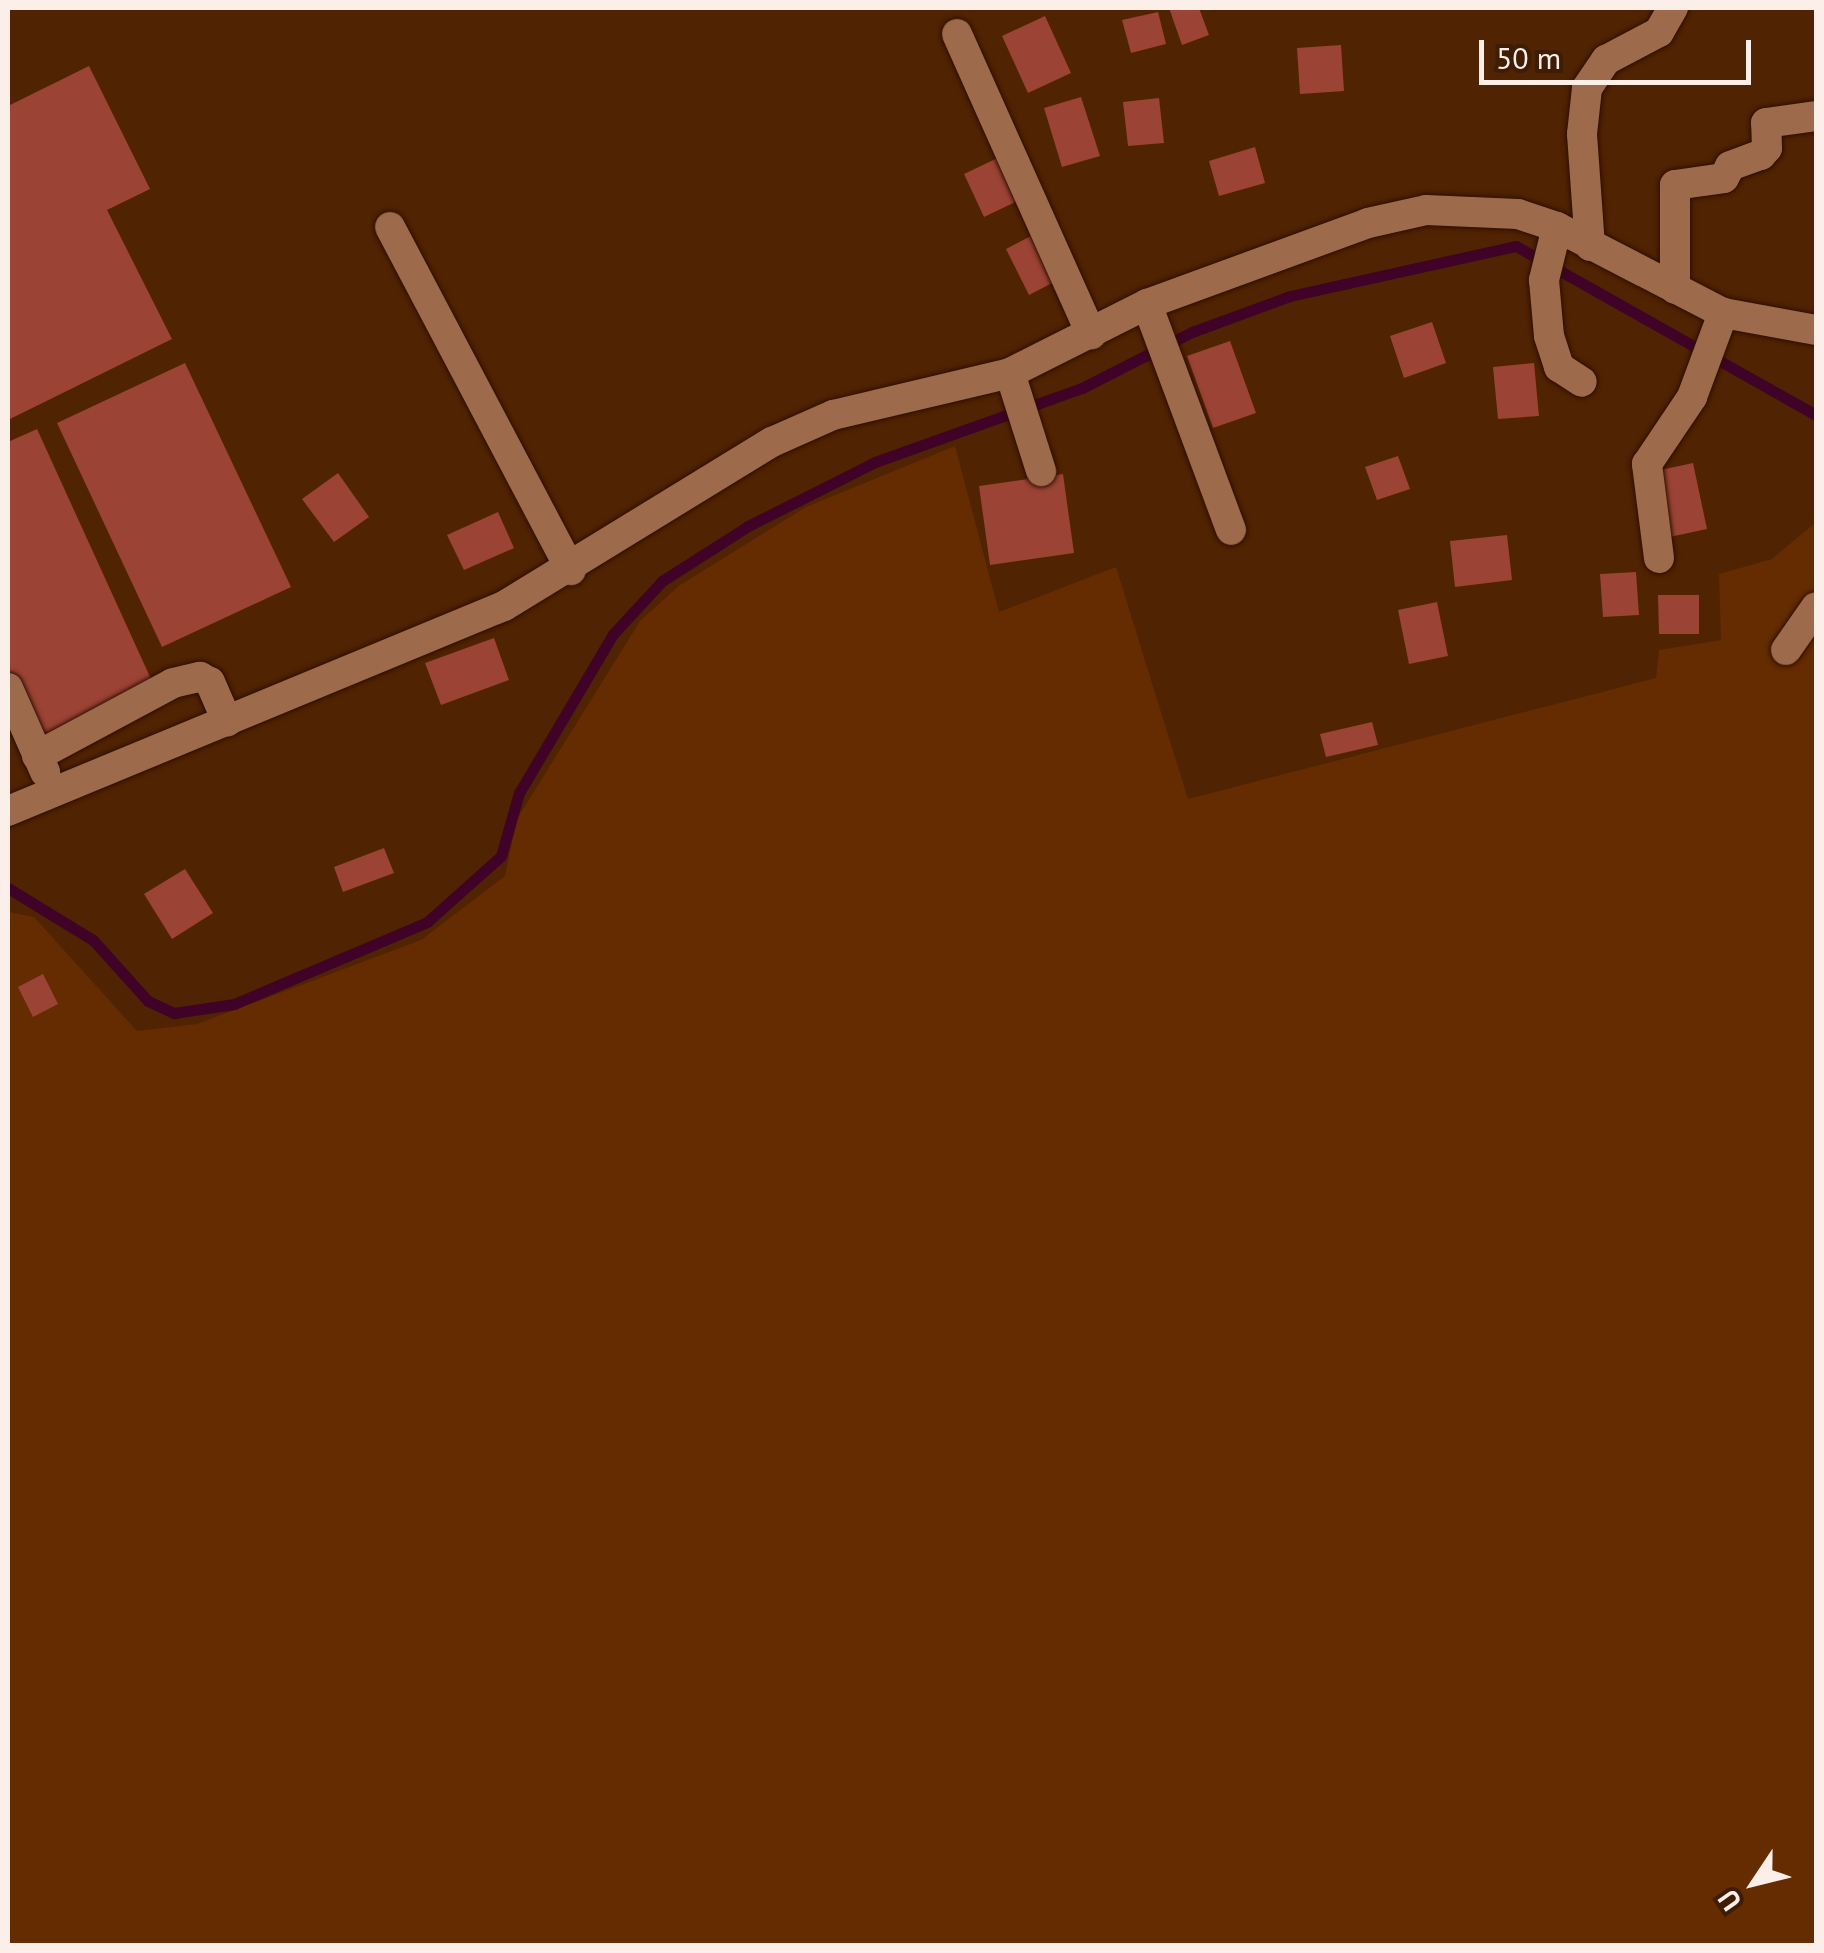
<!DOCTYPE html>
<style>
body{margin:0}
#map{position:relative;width:1824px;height:1953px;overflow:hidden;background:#502302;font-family:"PT Sans",sans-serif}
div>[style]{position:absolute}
.green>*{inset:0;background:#642c00}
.stream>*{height:11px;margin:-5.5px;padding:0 5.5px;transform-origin:5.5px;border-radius:5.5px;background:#400327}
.building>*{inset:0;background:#9b4334}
.roads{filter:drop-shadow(0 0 2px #2f0e00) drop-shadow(0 0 2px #2f0e00)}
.minor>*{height:30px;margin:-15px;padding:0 15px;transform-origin:15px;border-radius:15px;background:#9d6a4b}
span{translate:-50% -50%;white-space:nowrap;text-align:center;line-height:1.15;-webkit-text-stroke:8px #3f1d05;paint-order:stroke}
.frame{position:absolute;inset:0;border:10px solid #fcefe9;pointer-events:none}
.north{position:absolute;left:1704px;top:1833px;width:100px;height:100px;-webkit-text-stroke:8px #3f1d05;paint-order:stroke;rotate:235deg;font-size:28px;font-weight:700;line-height:40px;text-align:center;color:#fcefe9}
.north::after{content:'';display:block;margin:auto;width:35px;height:45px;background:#fcefe9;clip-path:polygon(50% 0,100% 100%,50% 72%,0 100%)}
.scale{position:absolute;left:1479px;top:40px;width:272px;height:45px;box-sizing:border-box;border:5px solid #fcefe9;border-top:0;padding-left:12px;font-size:30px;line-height:35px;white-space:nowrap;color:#fcefe9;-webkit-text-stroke:8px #3f1d05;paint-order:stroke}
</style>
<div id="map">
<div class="green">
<div style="clip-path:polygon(955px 446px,999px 612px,1116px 567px,1188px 799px,1656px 678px,1659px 650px,1721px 640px,1719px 574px,1772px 559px,1816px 522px,1816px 1945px,8px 1945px,8px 912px,34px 917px,137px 1031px,197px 1024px,421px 940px,505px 876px,517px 819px,640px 621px,680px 585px,806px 507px)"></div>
</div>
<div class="stream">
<div style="left:8px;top:888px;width:100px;rotate:31.5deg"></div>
<div style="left:93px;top:940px;width:82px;rotate:48deg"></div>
<div style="left:148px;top:1001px;width:29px;rotate:25deg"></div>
<div style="left:174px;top:1013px;width:61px;rotate:-8.5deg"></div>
<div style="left:234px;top:1004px;width:210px;rotate:-23deg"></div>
<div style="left:427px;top:922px;width:99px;rotate:-41.7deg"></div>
<div style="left:501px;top:856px;width:66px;rotate:-74.1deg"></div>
<div style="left:519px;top:793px;width:185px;rotate:-59.4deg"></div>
<div style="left:613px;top:634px;width:72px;rotate:-47.2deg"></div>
<div style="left:662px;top:581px;width:102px;rotate:-32.6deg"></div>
<div style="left:748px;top:526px;width:142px;rotate:-26.7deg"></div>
<div style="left:875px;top:462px;width:220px;rotate:-19.7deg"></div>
<div style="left:1082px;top:388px;width:123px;rotate:-27deg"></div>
<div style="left:1192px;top:332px;width:104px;rotate:-20.2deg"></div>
<div style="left:1290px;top:296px;width:231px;rotate:-12.5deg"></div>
<div style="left:1516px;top:246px;width:344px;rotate:29.4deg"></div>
</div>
<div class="building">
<div style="clip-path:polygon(1169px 8px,1199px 8px,1209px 35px,1182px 45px)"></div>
<div style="clip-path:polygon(1158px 12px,1166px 44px,1131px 53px,1122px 20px)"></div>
<div style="clip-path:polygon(1045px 16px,1071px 73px,1028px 93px,1002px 36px)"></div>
<div style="clip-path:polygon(1341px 45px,1344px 91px,1300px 94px,1297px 48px)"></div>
<div style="clip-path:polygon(89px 66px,150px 189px,107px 210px,172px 339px,8px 420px,8px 106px)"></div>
<div style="clip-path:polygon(1081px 97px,1100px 156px,1062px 167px,1044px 108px)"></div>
<div style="clip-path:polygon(1159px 98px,1164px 143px,1128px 146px,1123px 102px)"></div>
<div style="clip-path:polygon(1255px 147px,1265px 183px,1219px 196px,1209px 161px)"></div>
<div style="clip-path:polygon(1004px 155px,1024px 198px,984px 217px,964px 174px)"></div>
<div style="clip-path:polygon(1035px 234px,1058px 280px,1029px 295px,1006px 249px)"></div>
<div style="clip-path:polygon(1432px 322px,1446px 363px,1404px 378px,1390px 336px)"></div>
<div style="clip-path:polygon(1230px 341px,1256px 413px,1213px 428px,1187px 356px)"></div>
<div style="clip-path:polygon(185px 363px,291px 587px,162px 647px,57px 423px)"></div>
<div style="clip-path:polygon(1534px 363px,1539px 416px,1498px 419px,1493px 367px)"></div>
<div style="clip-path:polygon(37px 429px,156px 690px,41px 742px,8px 667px,8px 442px)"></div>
<div style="clip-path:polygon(1398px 456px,1410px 489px,1377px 500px,1365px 467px)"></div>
<div style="clip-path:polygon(1693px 463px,1707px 529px,1665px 538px,1651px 472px)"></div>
<div style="clip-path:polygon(338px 473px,369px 517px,334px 542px,302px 499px)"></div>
<div style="clip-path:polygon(1063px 474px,1074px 553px,990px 565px,979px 486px)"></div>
<div style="clip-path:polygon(498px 512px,514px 548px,464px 570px,447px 535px)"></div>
<div style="clip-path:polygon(1507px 535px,1512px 580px,1455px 587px,1450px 541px)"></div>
<div style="clip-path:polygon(1636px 572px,1639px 615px,1603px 617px,1600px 574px)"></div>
<div style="clip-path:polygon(1658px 595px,1699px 595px,1699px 634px,1659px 634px)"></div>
<div style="clip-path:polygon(1437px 602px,1448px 656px,1409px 664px,1398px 610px)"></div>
<div style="clip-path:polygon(494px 638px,509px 680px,441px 705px,425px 663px)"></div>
<div style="clip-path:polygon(1372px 722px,1378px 745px,1326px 757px,1320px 734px)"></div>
<div style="clip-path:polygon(384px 848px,394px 873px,343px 892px,334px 867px)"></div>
<div style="clip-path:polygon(185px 869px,213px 913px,172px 939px,144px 894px)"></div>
<div style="clip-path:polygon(43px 974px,58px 1004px,33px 1017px,18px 987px)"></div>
</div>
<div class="roads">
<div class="minor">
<div style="left:957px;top:34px;width:329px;rotate:65.9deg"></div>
<div style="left:390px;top:227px;width:388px;rotate:62.2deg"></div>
<div style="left:1557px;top:227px;width:55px;rotate:103.8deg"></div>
<div style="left:1544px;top:280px;width:56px;rotate:84.9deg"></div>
<div style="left:1549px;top:336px;width:33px;rotate:72deg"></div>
<div style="left:1559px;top:367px;width:27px;rotate:33deg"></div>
<div style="left:1590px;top:246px;width:112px;rotate:-94.1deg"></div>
<div style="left:1582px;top:134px;width:46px;rotate:-83.8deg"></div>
<div style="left:1587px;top:88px;width:34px;rotate:-56deg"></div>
<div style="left:1606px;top:60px;width:60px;rotate:-27.8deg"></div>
<div style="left:1659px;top:32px;width:28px;rotate:-60deg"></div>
<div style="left:1675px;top:289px;width:104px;rotate:-90deg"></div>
<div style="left:1675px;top:185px;width:49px;rotate:-8.1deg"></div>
<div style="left:1724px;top:178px;width:13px;rotate:-63deg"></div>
<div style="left:1730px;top:166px;width:33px;rotate:-20deg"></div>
<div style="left:1761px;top:155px;width:9px;rotate:-49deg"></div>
<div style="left:1767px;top:148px;width:25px;rotate:-92deg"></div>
<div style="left:1766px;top:123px;width:50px;rotate:-8deg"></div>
<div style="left:1147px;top:304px;width:241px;rotate:69.6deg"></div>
<div style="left:1010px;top:373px;width:103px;rotate:72.4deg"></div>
<div style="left:1659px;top:558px;width:95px;rotate:-97.3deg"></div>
<div style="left:1647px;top:464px;width:81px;rotate:-56.1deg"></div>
<div style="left:1692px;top:397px;width:90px;rotate:-69.7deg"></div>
<div style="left:1786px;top:650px;width:52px;rotate:-55.1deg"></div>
<div style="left:8px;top:688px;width:92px;rotate:66.2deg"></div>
<div style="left:37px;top:756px;width:154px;rotate:-28.2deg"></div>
<div style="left:173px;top:683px;width:28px;rotate:-13deg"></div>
<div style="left:200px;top:677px;width:11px;rotate:27deg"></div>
<div style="left:210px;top:682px;width:43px;rotate:66.4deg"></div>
<div style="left:8px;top:811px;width:537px;rotate:-22.46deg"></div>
<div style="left:504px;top:606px;width:314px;rotate:-31.5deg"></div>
<div style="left:772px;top:442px;width:67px;rotate:-23.9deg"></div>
<div style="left:833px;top:415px;width:182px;rotate:-13.3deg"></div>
<div style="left:1010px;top:373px;width:153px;rotate:-26.7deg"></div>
<div style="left:1147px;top:304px;width:235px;rotate:-20.1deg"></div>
<div style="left:1368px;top:223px;width:59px;rotate:-12.6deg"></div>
<div style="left:1426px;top:210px;width:92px;rotate:2.5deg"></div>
<div style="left:1518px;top:214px;width:41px;rotate:18.4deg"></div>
<div style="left:1557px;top:227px;width:187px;rotate:27.4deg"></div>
<div style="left:1723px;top:313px;width:95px;rotate:10.4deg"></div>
</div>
</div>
<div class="frame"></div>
<div class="north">U</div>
<div class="scale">50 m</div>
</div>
